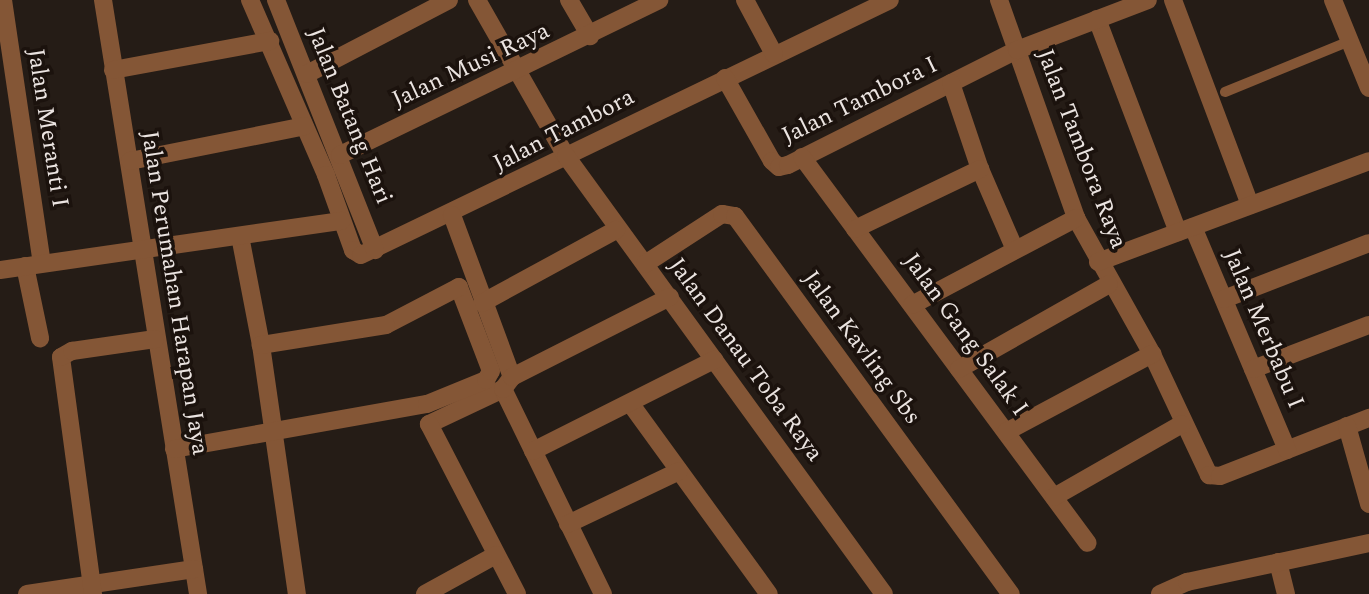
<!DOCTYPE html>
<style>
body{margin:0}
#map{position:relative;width:1369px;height:594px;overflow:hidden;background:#251c16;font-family:Spectral,serif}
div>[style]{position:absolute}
.lane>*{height:10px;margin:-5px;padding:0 5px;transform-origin:5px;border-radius:5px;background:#845636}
.street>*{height:18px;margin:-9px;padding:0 9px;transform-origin:9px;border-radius:9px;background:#845636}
span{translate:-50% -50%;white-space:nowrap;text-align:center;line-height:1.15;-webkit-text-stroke:7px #1b120d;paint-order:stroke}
.street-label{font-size:24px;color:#ebe4e1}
</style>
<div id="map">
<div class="lane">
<div style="left:1225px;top:92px;width:135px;rotate:-22.2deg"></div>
</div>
<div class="street">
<div style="left:3px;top:0;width:266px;rotate:81.6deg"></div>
<div style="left:103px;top:0;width:602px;rotate:80.91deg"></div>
<div style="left:250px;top:0;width:191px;rotate:66.5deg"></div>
<div style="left:326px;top:175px;width:80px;rotate:70.2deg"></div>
<div style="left:353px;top:250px;width:9px;rotate:32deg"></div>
<div style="left:361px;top:255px;width:587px;rotate:-25.74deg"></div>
<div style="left:276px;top:0;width:269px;rotate:68.4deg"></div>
<div style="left:477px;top:0;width:180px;rotate:60.3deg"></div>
<div style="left:566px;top:156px;width:541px;rotate:54.02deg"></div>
<div style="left:569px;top:0;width:42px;rotate:59.7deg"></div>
<div style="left:745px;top:0;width:61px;rotate:61.8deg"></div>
<div style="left:999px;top:0;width:231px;rotate:70.5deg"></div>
<div style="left:1076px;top:218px;width:156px;rotate:60.8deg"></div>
<div style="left:1152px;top:354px;width:134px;rotate:64.8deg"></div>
<div style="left:1209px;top:475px;width:11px;rotate:5deg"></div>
<div style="left:1220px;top:476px;width:160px;rotate:-21.3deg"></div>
<div style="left:1173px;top:0;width:219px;rotate:69.4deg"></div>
<div style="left:1333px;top:0;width:95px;rotate:67.8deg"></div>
<div style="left:1097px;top:19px;width:228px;rotate:69.2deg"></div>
<div style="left:113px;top:70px;width:160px;rotate:-10.5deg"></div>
<div style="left:307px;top:74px;width:160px;rotate:-27.5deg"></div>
<div style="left:725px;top:78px;width:95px;rotate:60.5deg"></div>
<div style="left:772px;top:161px;width:9px;rotate:41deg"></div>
<div style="left:779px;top:167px;width:9px;rotate:-13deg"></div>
<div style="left:788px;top:165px;width:256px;rotate:-26.7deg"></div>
<div style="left:1017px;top:50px;width:140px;rotate:-20.9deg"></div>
<div style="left:951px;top:83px;width:91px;rotate:71.4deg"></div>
<div style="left:980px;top:169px;width:88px;rotate:66.6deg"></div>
<div style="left:340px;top:155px;width:355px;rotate:-25.9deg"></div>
<div style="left:802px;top:157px;width:480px;rotate:53.5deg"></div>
<div style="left:130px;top:161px;width:178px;rotate:-11.3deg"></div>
<div style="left:452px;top:215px;width:173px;rotate:69.7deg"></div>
<div style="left:1193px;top:227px;width:242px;rotate:67.1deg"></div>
<div style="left:855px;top:229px;width:139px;rotate:-25.6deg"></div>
<div style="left:240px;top:236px;width:111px;rotate:79.1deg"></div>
<div style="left:261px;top:345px;width:252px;rotate:81.8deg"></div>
<div style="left:1098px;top:262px;width:289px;rotate:-20.4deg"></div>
<div style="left:645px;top:264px;width:92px;rotate:-33deg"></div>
<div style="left:722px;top:214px;width:13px;rotate:9deg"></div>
<div style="left:735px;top:216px;width:468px;rotate:53.9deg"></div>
<div style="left:25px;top:266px;width:74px;rotate:78.2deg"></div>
<div style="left:0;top:270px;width:345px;rotate:-8.2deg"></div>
<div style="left:1224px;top:299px;width:155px;rotate:-21.1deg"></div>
<div style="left:482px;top:303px;width:153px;rotate:-28.6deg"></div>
<div style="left:912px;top:305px;width:186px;rotate:-27.9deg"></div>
<div style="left:959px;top:369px;width:172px;rotate:-29.5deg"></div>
<div style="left:1253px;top:369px;width:124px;rotate:-20.8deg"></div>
<div style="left:503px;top:389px;width:82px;rotate:154.7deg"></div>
<div style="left:429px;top:424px;width:191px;rotate:62.6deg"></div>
<div style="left:503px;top:389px;width:228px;rotate:64deg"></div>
<div style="left:503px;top:389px;width:15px;rotate:-53deg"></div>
<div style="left:512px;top:377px;width:177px;rotate:-26.9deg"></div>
<div style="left:630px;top:403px;width:236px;rotate:54deg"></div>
<div style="left:1347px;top:426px;width:81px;rotate:74.2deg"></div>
<div style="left:1006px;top:432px;width:166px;rotate:-28.1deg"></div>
<div style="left:174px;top:449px;width:257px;rotate:-10.1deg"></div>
<div style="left:427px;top:404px;width:64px;rotate:-22.1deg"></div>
<div style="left:486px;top:380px;width:10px;rotate:-61deg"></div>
<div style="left:491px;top:371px;width:90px;rotate:-110.9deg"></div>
<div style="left:459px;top:287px;width:82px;rotate:152.5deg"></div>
<div style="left:386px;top:325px;width:127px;rotate:170.9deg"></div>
<div style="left:533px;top:451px;width:203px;rotate:-26.7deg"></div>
<div style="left:1054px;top:497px;width:147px;rotate:-29.7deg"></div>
<div style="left:568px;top:524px;width:123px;rotate:-25.5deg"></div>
<div style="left:1278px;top:562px;width:33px;rotate:76deg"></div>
<div style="left:27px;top:594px;width:169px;rotate:-8.5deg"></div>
<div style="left:93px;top:594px;width:239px;rotate:-97.7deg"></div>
<div style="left:61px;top:357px;width:13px;rotate:-29deg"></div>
<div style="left:72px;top:351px;width:84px;rotate:-8.2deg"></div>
<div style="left:425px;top:594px;width:81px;rotate:-28.8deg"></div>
<div style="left:1160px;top:594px;width:30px;rotate:-24deg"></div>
<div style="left:1187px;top:582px;width:186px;rotate:-12.1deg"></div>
</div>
<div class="street-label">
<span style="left:471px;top:66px;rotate:-25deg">Jalan Musi Raya</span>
<span style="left:860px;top:101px;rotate:-26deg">Jalan Tambora I</span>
<span style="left:349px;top:116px;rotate:68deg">Jalan Batang Hari</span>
<span style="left:47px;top:128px;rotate:81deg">Jalan Meranti I</span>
<span style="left:564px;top:131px;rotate:-27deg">Jalan Tambora</span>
<span style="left:1081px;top:149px;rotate:69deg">Jalan Tambora Raya</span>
<span style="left:174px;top:293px;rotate:81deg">Jalan Perumahan Harapan Jaya</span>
<span style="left:1263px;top:329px;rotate:67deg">Jalan Merbabu I</span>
<span style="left:965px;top:335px;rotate:54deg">Jalan Gang Salak I</span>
<span style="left:861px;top:348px;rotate:54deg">Jalan Kavling Sbs</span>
<span style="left:745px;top:360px;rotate:54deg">Jalan Danau Toba Raya</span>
</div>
</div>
